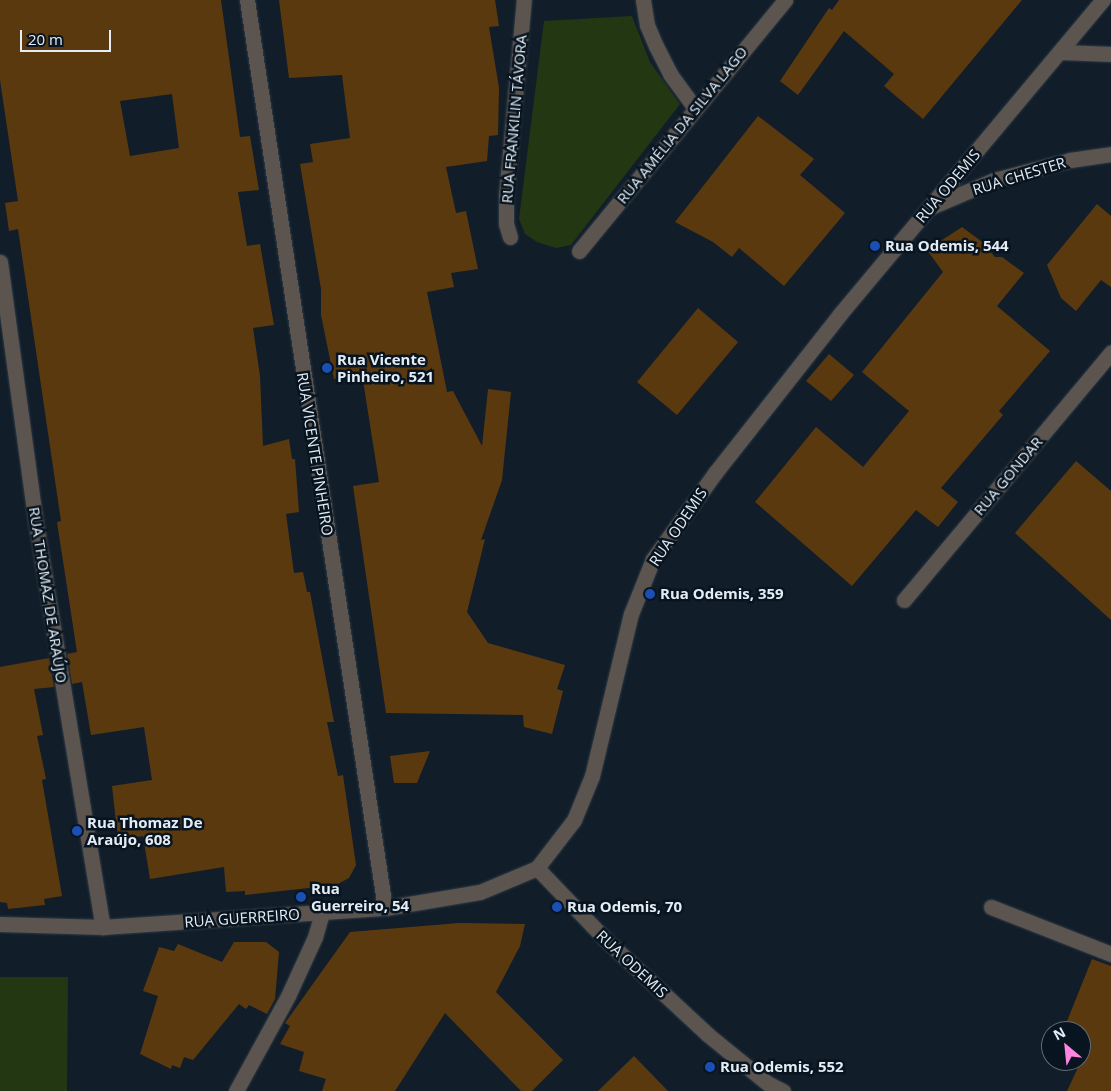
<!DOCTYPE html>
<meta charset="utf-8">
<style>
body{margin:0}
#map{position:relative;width:1111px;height:1091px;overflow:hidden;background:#111e2a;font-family:"Open Sans",sans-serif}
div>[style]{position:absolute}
.green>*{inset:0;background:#233713}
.building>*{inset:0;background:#5b390f}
.roads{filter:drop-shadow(0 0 1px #2f3b46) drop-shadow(0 0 1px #2f3b46)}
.minor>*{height:15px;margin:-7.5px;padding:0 7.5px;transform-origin:7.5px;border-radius:7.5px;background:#5c544f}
.dots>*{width:14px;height:14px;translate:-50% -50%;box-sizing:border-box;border:2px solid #081520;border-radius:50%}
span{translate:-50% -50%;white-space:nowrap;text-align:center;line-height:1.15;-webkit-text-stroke:5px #081520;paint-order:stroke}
.street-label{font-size:15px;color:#e4edf5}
.poi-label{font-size:15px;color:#e4edf5;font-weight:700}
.left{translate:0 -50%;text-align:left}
.north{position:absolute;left:1041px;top:1021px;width:50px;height:50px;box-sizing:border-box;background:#081520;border:1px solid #606b75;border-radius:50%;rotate:332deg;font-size:14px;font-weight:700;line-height:20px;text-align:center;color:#e4edf5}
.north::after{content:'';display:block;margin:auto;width:18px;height:22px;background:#fe86e1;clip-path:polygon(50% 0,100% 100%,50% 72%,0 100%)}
.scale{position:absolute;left:20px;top:30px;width:91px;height:22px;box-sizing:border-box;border:2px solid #e4edf5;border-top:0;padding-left:6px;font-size:15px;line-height:18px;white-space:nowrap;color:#e4edf5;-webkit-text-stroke:4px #081520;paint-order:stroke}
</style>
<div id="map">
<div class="green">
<div style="clip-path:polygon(632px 16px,650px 62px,680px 104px,571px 245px,556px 248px,537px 242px,525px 234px,519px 219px,544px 21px)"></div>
<div style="clip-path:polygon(0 977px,68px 977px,67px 1091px,0 1091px)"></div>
</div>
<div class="building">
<div style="clip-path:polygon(evenodd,0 0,221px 0,240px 137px,250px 136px,259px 190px,238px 192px,247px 246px,260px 244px,274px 325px,253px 328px,260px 376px,263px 446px,289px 439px,292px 459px,295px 459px,299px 512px,286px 514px,294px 573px,303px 572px,307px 592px,310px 592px,334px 722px,327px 722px,338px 776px,343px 775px,356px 865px,349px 878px,336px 885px,245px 895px,245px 891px,226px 892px,224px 867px,150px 879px,143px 836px,118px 840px,112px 786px,152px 780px,144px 727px,91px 735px,82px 682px,72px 684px,67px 654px,77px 652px,57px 522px,61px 521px,18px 229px,9px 231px,5px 203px,18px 201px,0 80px,0 0,172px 94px,179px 148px,130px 156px,120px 101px,172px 94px)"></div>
<div style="clip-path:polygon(279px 0,495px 0,499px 26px,489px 27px,499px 88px,498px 135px,489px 136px,487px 161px,446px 167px,456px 213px,466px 211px,478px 269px,451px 273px,454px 287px,427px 292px,447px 392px,453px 391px,482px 446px,488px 389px,511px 392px,502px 480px,481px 540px,485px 539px,467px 612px,488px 643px,565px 665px,557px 689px,563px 691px,552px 734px,524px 727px,523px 715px,386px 713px,353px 486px,379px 482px,362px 374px,334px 379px,321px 315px,321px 289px,300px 164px,313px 162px,310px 144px,350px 138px,342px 75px,289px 78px)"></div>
<div style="clip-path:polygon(839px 0,1022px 0,923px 119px,884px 86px,894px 74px,844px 31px,798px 95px,780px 81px,829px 8px,832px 10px)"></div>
<div style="clip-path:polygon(758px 116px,814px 159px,800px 175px,845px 213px,784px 286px,739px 248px,732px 257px,713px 242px,675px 222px)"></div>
<div style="clip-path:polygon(1097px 204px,1111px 216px,1111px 287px,1101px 280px,1076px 311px,1061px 298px,1047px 265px)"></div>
<div style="clip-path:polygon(962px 227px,981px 241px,995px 257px,1002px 257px,1024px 273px,997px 306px,1050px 351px,999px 411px,1003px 415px,941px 488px,958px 502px,938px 527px,916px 510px,852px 586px,755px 502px,816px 427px,863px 467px,909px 411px,862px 372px,943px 272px,927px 250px)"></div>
<div style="clip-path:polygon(698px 308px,738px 342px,677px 415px,637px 382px)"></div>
<div style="clip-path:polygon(829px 354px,854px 375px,831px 401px,806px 381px)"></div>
<div style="clip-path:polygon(1076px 461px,1111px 491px,1111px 620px,1015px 533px)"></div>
<div style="clip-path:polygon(49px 658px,54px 687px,34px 689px,43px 735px,37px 736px,46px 779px,42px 780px,62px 896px,44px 899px,45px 905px,8px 909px,7px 903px,0 902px,0 667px)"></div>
<div style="clip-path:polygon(430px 751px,417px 783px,394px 783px,390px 756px)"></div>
<div style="clip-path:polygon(459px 923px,525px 924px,520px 946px,496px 992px,563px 1060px,532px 1091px,521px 1091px,445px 1013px,395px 1091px,322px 1091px,326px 1079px,299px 1071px,304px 1052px,280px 1044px,290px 1026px,285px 1023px,350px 932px)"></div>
<div style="clip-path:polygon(234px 942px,266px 942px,279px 952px,275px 999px,267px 1014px,249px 1005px,246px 1009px,239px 1004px,193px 1060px,184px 1057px,180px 1068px,172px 1065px,171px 1069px,140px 1054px,158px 996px,143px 991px,159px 947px,174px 951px,178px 944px,222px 962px)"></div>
<div style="clip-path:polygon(1092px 959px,1111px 966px,1111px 1091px,1067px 1091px,1081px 1061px,1081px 1031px,1063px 1031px)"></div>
<div style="clip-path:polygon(634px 1056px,668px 1091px,598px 1091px)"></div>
</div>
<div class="roads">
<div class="minor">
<div style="left:247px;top:0;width:918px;rotate:81.36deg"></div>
<div style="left:643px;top:0;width:25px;rotate:81deg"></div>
<div style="left:647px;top:25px;width:23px;rotate:67deg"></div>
<div style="left:656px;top:46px;width:31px;rotate:63deg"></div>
<div style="left:670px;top:74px;width:42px;rotate:53.7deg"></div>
<div style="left:1062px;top:52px;width:49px;rotate:2.3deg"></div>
<div style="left:933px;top:206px;width:66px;rotate:-23.1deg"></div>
<div style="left:994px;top:180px;width:79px;rotate:-14.7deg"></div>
<div style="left:1070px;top:160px;width:41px;rotate:-8.3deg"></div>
<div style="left:510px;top:237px;width:14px;rotate:-107deg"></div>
<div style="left:506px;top:224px;width:28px;rotate:-90deg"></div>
<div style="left:506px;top:196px;width:197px;rotate:-84.8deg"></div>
<div style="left:579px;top:251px;width:325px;rotate:-50.6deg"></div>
<div style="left:0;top:262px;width:258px;rotate:82.2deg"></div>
<div style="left:35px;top:518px;width:415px;rotate:80.6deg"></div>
<div style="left:904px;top:600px;width:323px;rotate:-50.1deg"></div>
<div style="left:537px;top:868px;width:100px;rotate:46.2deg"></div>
<div style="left:606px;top:940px;width:138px;rotate:42.9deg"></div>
<div style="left:707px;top:1034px;width:77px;rotate:39.2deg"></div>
<div style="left:767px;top:1083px;width:18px;rotate:27deg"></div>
<div style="left:991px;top:907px;width:129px;rotate:21.4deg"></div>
<div style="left:0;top:924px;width:103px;rotate:1.7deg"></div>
<div style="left:103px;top:927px;width:283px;rotate:-3.9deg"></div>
<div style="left:385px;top:908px;width:96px;rotate:-9.6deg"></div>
<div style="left:480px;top:892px;width:62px;rotate:-22.8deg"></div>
<div style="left:537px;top:868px;width:61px;rotate:-52.4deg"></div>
<div style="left:574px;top:820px;width:48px;rotate:-67.8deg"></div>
<div style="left:592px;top:776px;width:167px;rotate:-76.5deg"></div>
<div style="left:631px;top:614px;width:59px;rotate:-68.2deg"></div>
<div style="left:653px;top:559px;width:106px;rotate:-54.2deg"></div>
<div style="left:715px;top:473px;width:202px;rotate:-51.8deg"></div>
<div style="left:840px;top:314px;width:410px;rotate:-50.1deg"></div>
<div style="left:236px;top:1091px;width:108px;rotate:-61.3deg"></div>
<div style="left:288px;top:996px;width:65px;rotate:-65.4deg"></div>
<div style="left:315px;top:937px;width:25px;rotate:-74deg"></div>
</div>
</div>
<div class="dots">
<div style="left:875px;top:246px;background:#1a4fb4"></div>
<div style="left:327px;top:368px;background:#1a4fb4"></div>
<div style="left:650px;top:594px;background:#1a4fb4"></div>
<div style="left:77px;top:831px;background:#1a4fb4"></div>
<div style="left:301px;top:897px;background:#1a4fb4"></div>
<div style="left:557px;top:907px;background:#1a4fb4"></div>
<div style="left:710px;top:1067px;background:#1a4fb4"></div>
</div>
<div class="street-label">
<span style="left:514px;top:119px;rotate:-85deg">RUA FRANKILIN TÁVORA</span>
<span style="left:682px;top:125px;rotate:-51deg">RUA AMÉLIA DA SILVA LAGO</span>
<span style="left:1019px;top:176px;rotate:-17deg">RUA CHESTER</span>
<span style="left:948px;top:186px;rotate:-50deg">RUA ODEMIS</span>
<span style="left:315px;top:454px;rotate:81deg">RUA VICENTE PINHEIRO</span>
<span style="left:1008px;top:476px;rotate:-50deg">RUA GONDAR</span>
<span style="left:678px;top:527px;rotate:-56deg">RUA ODEMIS</span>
<span style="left:48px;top:595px;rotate:81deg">RUA THOMAZ DE ARAÚJO</span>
<span style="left:242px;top:918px;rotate:-4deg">RUA GUERREIRO</span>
<span style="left:632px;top:964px;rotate:43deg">RUA ODEMIS</span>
</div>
<div class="poi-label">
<span class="left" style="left:885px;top:246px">Rua Odemis, 544</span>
<span class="left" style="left:337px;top:368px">Rua Vicente<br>Pinheiro, 521</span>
<span class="left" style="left:660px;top:594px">Rua Odemis, 359</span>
<span class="left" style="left:87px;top:831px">Rua Thomaz De<br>Araújo, 608</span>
<span class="left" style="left:311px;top:897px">Rua<br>Guerreiro, 54</span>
<span class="left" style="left:567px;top:907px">Rua Odemis, 70</span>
<span class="left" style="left:720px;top:1067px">Rua Odemis, 552</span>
</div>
<div class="north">N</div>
<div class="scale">20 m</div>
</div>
